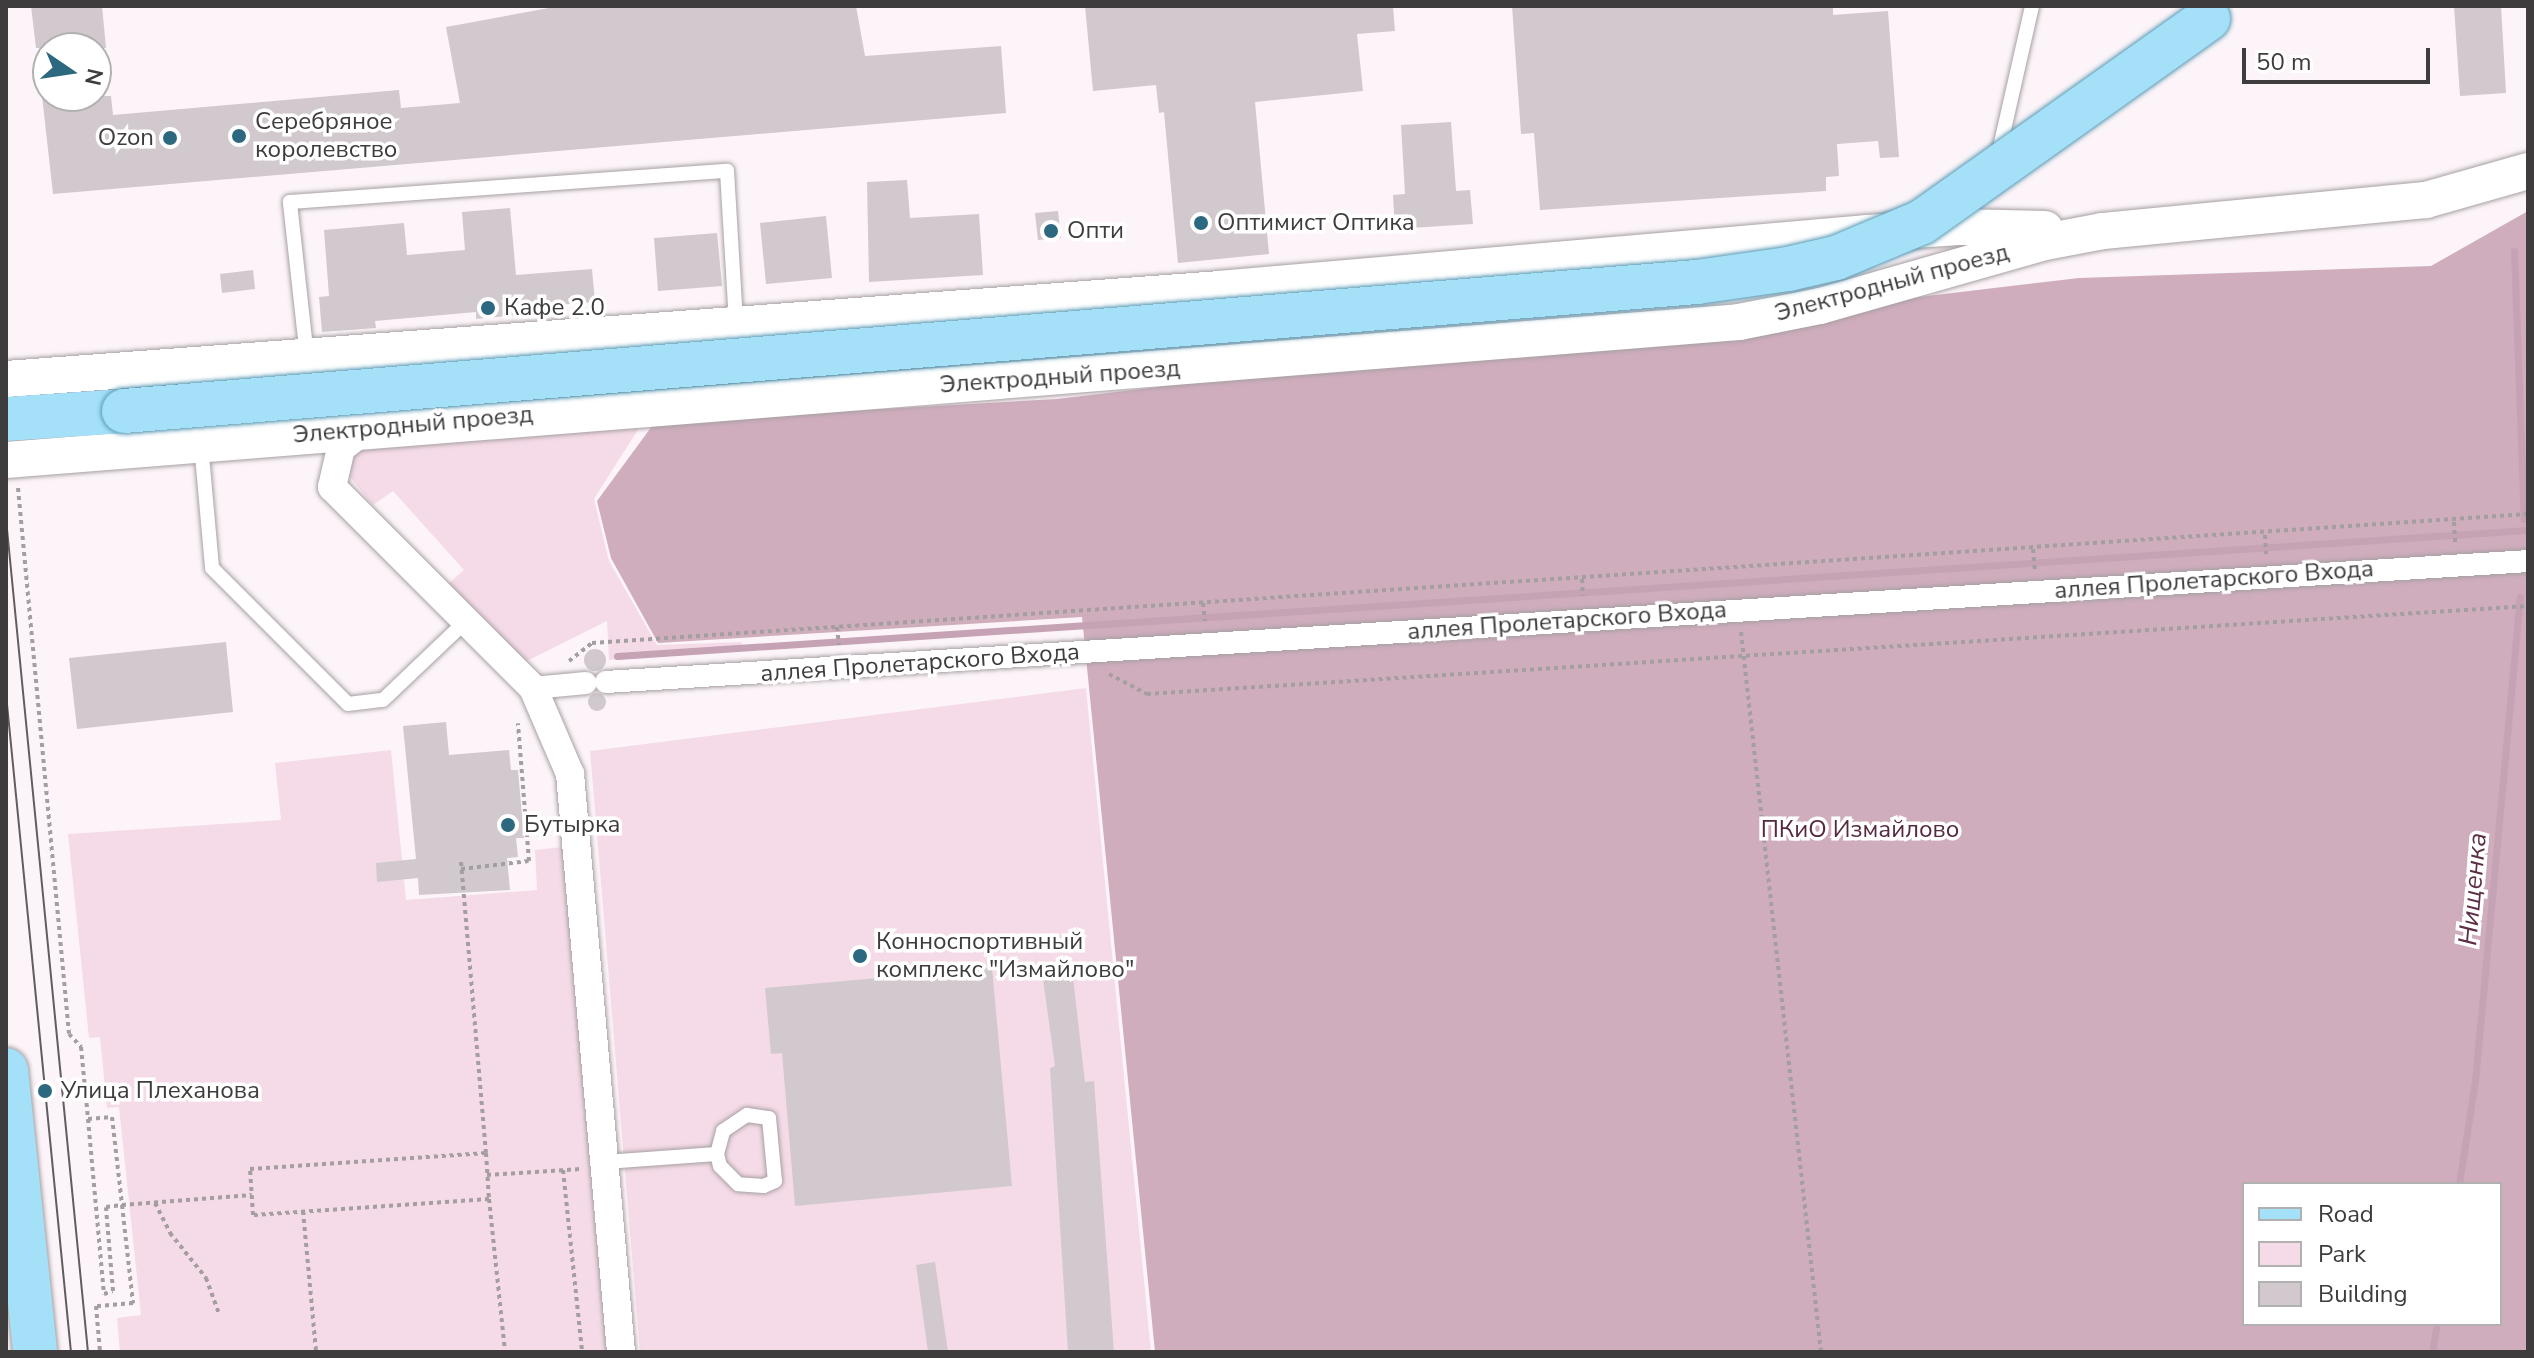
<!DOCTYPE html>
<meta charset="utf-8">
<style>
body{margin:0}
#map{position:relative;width:2534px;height:1358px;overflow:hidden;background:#fcf4f8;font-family:"Nunito Sans",sans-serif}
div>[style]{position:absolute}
.green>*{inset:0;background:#f5dbe7}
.forest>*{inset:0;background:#cfadbd}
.stream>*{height:7px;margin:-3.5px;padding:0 3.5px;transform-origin:3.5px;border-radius:3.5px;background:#c5a3b4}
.building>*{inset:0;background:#d1c9cd}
.round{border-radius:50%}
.path>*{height:4px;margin-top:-2px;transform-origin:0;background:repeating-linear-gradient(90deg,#a49ea0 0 4px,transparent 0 8px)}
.roads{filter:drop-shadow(0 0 2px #a7a0a3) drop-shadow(0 0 2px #a7a0a3)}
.service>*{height:14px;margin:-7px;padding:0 7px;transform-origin:7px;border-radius:7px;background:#fff}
.pedestrian>*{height:22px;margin:-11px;padding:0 11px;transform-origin:11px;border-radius:11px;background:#fff}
.minor>*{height:28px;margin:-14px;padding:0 14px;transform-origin:14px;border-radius:14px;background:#fff}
.tertiary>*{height:36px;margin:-18px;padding:0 18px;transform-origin:18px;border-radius:18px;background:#fff}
.primary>*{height:44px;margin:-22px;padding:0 22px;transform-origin:22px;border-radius:22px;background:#a4e1f8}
.tram>*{height:2px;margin:-1px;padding:0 1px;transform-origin:1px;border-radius:1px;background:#615d5e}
.bridges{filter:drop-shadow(0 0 2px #5a9ab4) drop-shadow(0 0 2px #5a9ab4)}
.primary-bridge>*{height:44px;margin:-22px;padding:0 22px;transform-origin:22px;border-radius:22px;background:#a4e1f8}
.dots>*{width:22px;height:22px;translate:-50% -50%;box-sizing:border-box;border:4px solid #fff;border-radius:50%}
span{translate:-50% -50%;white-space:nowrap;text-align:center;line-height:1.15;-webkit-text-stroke:7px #fff;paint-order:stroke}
.poi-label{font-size:24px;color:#3f3c3d}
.left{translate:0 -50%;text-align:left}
.right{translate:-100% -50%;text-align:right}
.street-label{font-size:24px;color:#3f3c3d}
.park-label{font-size:24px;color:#562841}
.water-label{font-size:26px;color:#5c2e47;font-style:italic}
.frame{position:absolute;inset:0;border:8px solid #3f3c3d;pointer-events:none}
.legend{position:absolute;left:2242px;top:1182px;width:260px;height:144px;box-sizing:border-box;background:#fff;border:2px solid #b2b1b1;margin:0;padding:10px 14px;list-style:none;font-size:24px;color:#3f3c3d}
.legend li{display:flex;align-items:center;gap:16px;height:40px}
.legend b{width:40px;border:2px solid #b2b1b1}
.north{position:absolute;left:32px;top:32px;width:80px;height:80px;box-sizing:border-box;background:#fff;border:2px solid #b2b1b1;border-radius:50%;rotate:103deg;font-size:22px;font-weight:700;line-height:32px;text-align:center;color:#3f3c3d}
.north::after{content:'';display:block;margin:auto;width:28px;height:36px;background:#2c687f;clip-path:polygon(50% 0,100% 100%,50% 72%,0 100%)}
.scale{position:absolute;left:2242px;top:48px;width:188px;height:36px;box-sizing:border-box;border:4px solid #3f3c3d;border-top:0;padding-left:10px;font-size:24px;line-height:28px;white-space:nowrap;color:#3f3c3d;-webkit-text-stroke:6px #fff;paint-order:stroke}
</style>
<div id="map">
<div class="green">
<div style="clip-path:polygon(646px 417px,594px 499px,609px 561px,657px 645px,741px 642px,745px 651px,609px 660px,607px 621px,523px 663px,448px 584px,464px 570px,393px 491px,373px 505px,349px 476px,350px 460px,365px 444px)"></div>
<div style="clip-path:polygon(1086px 688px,1151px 1352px,640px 1352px,590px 751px)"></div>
<div style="clip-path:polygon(391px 750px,406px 900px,537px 890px,535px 850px,563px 847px,607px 1352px,120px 1352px,117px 1318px,141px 1315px,119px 1107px,107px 1108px,100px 1037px,89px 1038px,68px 834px,281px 820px,275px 763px)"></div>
</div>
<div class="forest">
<div style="clip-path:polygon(evenodd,2528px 211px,2528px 1352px,1155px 1352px,1082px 617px,658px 643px,611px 558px,597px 501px,655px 422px,1057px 399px,2079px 278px,2431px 266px,2528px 211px,2244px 1184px,2500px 1184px,2500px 1324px,2244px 1324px,2244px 1184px)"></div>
</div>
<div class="stream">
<div style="left:2514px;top:251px;width:268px;rotate:87.9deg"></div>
<div style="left:617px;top:656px;width:1915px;rotate:-3.77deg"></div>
<div style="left:2459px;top:1184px;width:104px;rotate:-81.2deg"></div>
<div style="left:2475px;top:1081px;width:486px;rotate:-84.7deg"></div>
<div style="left:2432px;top:1352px;width:28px;rotate:-80deg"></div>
</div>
<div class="building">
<div style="clip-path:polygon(31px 6px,102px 6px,106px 48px,36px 48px)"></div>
<div style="clip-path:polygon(560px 6px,856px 6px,865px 56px,1001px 46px,1006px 113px,53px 194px,42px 96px,111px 96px,113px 115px,399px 90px,401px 108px,460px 103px,446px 27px)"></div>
<div style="clip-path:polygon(1085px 6px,1393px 6px,1395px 31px,1357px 34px,1363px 91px,1255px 102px,1269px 254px,1178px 263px,1164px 112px,1159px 113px,1156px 85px,1093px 91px)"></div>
<div style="clip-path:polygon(1512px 6px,1833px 6px,1833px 15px,1888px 11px,1899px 157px,1880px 158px,1878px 141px,1837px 144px,1839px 176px,1826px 177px,1826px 191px,1540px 210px,1534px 133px,1521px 134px)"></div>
<div style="clip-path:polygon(2454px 6px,2501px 6px,2506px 93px,2460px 96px)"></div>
<div style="clip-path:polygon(1451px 122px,1456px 191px,1470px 190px,1473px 224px,1395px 229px,1393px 195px,1405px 194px,1401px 125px)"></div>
<div style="clip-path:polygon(907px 180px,910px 218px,979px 214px,983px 275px,869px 282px,867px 182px)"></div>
<div style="clip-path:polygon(510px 208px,516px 275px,592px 269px,595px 302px,517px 309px,517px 315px,476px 319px,476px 312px,375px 321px,376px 328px,322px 332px,319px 297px,329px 296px,324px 230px,404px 223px,407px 255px,465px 250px,462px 212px)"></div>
<div style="clip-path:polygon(1058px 211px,1061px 238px,1038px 240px,1035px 213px)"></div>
<div style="clip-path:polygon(826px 216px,832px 278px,766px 284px,760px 223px)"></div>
<div style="clip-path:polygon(717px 233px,722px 286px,658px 291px,654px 238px)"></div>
<div style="clip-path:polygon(253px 270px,255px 289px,222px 293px,220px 274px)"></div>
<div style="clip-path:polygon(226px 642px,233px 712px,77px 729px,69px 658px)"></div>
<div class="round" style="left:584px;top:649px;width:22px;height:22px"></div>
<div class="round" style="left:588px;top:693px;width:18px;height:18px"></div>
<div style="clip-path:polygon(446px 722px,449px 755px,509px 750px,511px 770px,518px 770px,524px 838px,516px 838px,518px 857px,507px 858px,510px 890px,419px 895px,418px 878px,377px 882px,376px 863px,416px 859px,403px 726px)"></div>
<div style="clip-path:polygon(992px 968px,1012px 1186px,795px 1206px,782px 1053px,771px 1054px,765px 988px)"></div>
<div style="clip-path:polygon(1072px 969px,1085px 1082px,1094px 1081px,1114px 1352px,1068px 1352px,1050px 1068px,1055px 1066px,1042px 972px)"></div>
<div style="clip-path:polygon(935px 1262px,948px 1352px,928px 1352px,916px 1265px)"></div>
</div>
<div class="path">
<div style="left:18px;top:488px;width:548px;rotate:84.66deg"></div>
<div style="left:69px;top:1034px;width:18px;rotate:47deg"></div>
<div style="left:81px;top:1047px;width:72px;rotate:84.4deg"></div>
<div style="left:88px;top:1119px;width:24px;rotate:-5deg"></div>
<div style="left:112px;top:1117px;width:89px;rotate:83.5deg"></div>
<div style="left:122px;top:1205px;width:130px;rotate:-4.4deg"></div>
<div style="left:2454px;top:522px;width:21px;rotate:87deg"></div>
<div style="left:2265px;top:535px;width:19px;rotate:87deg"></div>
<div style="left:2033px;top:549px;width:22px;rotate:85deg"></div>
<div style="left:1582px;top:579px;width:17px;rotate:87deg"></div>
<div style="left:1203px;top:603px;width:18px;rotate:84deg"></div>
<div style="left:837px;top:627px;width:18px;rotate:84deg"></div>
<div style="left:1741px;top:632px;width:724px;rotate:83.66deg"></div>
<div style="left:569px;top:661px;width:29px;rotate:-38deg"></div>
<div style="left:592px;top:643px;width:1940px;rotate:-3.81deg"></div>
<div style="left:1109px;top:674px;width:43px;rotate:27.8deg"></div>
<div style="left:1147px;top:694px;width:1384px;rotate:-3.65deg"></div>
<div style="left:461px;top:862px;width:292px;rotate:85.1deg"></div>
<div style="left:461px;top:869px;width:68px;rotate:-6.7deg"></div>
<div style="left:529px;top:861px;width:138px;rotate:-94.6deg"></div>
<div style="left:88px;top:1119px;width:176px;rotate:84.8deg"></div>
<div style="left:104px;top:1294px;width:9px;rotate:-18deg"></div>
<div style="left:113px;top:1291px;width:84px;rotate:-94.8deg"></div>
<div style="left:106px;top:1207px;width:16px;rotate:-7deg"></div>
<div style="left:122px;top:1205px;width:99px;rotate:83.6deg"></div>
<div style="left:133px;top:1303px;width:37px;rotate:175deg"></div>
<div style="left:96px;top:1306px;width:46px;rotate:85deg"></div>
<div style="left:486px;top:1153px;width:46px;rotate:86.3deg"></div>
<div style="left:489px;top:1199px;width:237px;rotate:176.1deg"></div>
<div style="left:253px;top:1215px;width:46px;rotate:-93.7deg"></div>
<div style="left:250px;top:1169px;width:237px;rotate:-3.9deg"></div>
<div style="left:563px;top:1170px;width:183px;rotate:84deg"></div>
<div style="left:487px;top:1175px;width:94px;rotate:-3.7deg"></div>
<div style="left:489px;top:1199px;width:154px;rotate:84deg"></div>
<div style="left:155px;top:1203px;width:34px;rotate:63deg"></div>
<div style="left:170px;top:1233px;width:58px;rotate:51.3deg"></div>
<div style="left:206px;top:1278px;width:37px;rotate:70deg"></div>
<div style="left:303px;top:1211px;width:142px;rotate:84.7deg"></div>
</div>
<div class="roads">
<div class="service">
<div style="left:1998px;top:156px;width:154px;rotate:-77.2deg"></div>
<div style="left:307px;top:357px;width:156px;rotate:-96.3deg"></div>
<div style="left:290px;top:202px;width:438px;rotate:-4.1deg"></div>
<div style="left:727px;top:171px;width:153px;rotate:86.6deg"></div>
<div style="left:201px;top:444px;width:124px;rotate:84.9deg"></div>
<div style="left:212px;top:568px;width:192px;rotate:45deg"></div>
<div style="left:348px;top:704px;width:35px;rotate:-7deg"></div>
<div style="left:383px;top:700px;width:113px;rotate:-43.6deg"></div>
<div style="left:747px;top:1115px;width:22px;rotate:8deg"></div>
<div style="left:769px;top:1118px;width:63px;rotate:84.6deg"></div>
<div style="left:775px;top:1181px;width:12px;rotate:156deg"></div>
<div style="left:764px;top:1186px;width:26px;rotate:-176deg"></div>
<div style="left:738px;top:1184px;width:25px;rotate:-135deg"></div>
<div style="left:720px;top:1166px;width:12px;rotate:-104deg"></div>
<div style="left:717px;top:1154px;width:24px;rotate:-75deg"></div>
<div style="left:723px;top:1131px;width:29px;rotate:-34deg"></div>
<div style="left:605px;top:1162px;width:112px;rotate:-4.1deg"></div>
</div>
<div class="pedestrian">
<div style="left:606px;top:682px;width:1926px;rotate:-3.6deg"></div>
<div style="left:533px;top:688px;width:53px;rotate:-5.4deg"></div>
</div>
<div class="minor">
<div style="left:367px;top:428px;width:33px;rotate:142deg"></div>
<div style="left:341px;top:448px;width:40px;rotate:103deg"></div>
<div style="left:332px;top:487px;width:284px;rotate:45deg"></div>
<div style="left:533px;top:688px;width:94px;rotate:66.7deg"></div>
<div style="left:570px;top:774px;width:580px;rotate:84.96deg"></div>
</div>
<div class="tertiary">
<div style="left:6px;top:379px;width:1216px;rotate:-4.24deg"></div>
<div style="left:1219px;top:289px;width:651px;rotate:-4.93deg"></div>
<div style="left:1868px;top:233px;width:91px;rotate:-3.8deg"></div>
<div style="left:1959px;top:227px;width:86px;rotate:1.3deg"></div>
<div style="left:6px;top:460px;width:1738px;rotate:-4.55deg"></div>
<div style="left:1739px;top:322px;width:83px;rotate:-11.2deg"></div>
<div style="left:1820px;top:306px;width:234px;rotate:-15.9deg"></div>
<div style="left:2045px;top:242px;width:59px;rotate:-10.7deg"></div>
<div style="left:2103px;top:231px;width:324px;rotate:-5.5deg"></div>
<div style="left:2426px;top:200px;width:106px;rotate:-15.9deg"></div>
</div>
<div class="primary">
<div style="left:6px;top:419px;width:118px;rotate:-3.9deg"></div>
<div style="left:6px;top:1070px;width:283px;rotate:84.1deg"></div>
</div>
</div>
<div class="tram">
<div style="left:6px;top:519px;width:837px;rotate:84.38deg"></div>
<div style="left:6px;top:694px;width:661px;rotate:84.36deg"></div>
</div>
<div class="bridges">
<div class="primary-bridge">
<div style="left:124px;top:411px;width:1578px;rotate:-4.69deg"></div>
<div style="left:1697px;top:282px;width:92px;rotate:-8.1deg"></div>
<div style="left:1788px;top:269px;width:49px;rotate:-12.9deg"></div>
<div style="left:1836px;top:258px;width:93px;rotate:-22.7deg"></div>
<div style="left:1922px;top:222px;width:351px;rotate:-35.4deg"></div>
</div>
</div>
<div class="dots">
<div style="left:239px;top:136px;background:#2c687f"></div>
<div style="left:170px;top:138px;background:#2c687f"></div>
<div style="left:1201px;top:223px;background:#2c687f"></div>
<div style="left:1051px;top:231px;background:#2c687f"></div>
<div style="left:488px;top:308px;background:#2c687f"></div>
<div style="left:508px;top:825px;background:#2c687f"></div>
<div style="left:860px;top:956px;background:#2c687f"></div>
<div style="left:45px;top:1091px;background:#2c687f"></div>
</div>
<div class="poi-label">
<span class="left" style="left:255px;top:136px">Серебряное<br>королевство</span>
<span class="right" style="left:154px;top:138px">Ozon</span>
<span class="left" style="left:1217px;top:223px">Оптимист Оптика</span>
<span class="left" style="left:1067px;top:231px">Опти</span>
<span class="left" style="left:504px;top:308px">Кафе 2.0</span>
<span class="left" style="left:524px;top:825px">Бутырка</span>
<span class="left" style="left:876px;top:956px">Конноспортивный<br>комплекс "Измайлово"</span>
<span class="left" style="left:61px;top:1091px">Улица Плеханова</span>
</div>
<div class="street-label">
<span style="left:1892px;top:283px;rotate:-15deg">Электродный проезд</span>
<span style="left:1060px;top:377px;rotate:-4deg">Электродный проезд</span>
<span style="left:413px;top:425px;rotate:-5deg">Электродный проезд</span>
<span style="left:2214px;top:580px;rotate:-4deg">аллея Пролетарского Входа</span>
<span style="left:1567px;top:621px;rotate:-4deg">аллея Пролетарского Входа</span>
<span style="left:920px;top:663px;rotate:-4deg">аллея Пролетарского Входа</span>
</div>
<div class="park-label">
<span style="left:1860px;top:830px">ПКиО Измайлово</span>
</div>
<div class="water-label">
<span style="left:2473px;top:889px;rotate:-85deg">Нищенка</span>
</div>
<div class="frame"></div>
<ul class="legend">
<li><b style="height:10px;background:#a4e1f8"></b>Road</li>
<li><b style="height:22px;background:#f5dbe7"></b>Park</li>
<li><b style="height:22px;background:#d1c9cd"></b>Building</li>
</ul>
<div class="north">N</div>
<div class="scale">50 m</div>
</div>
